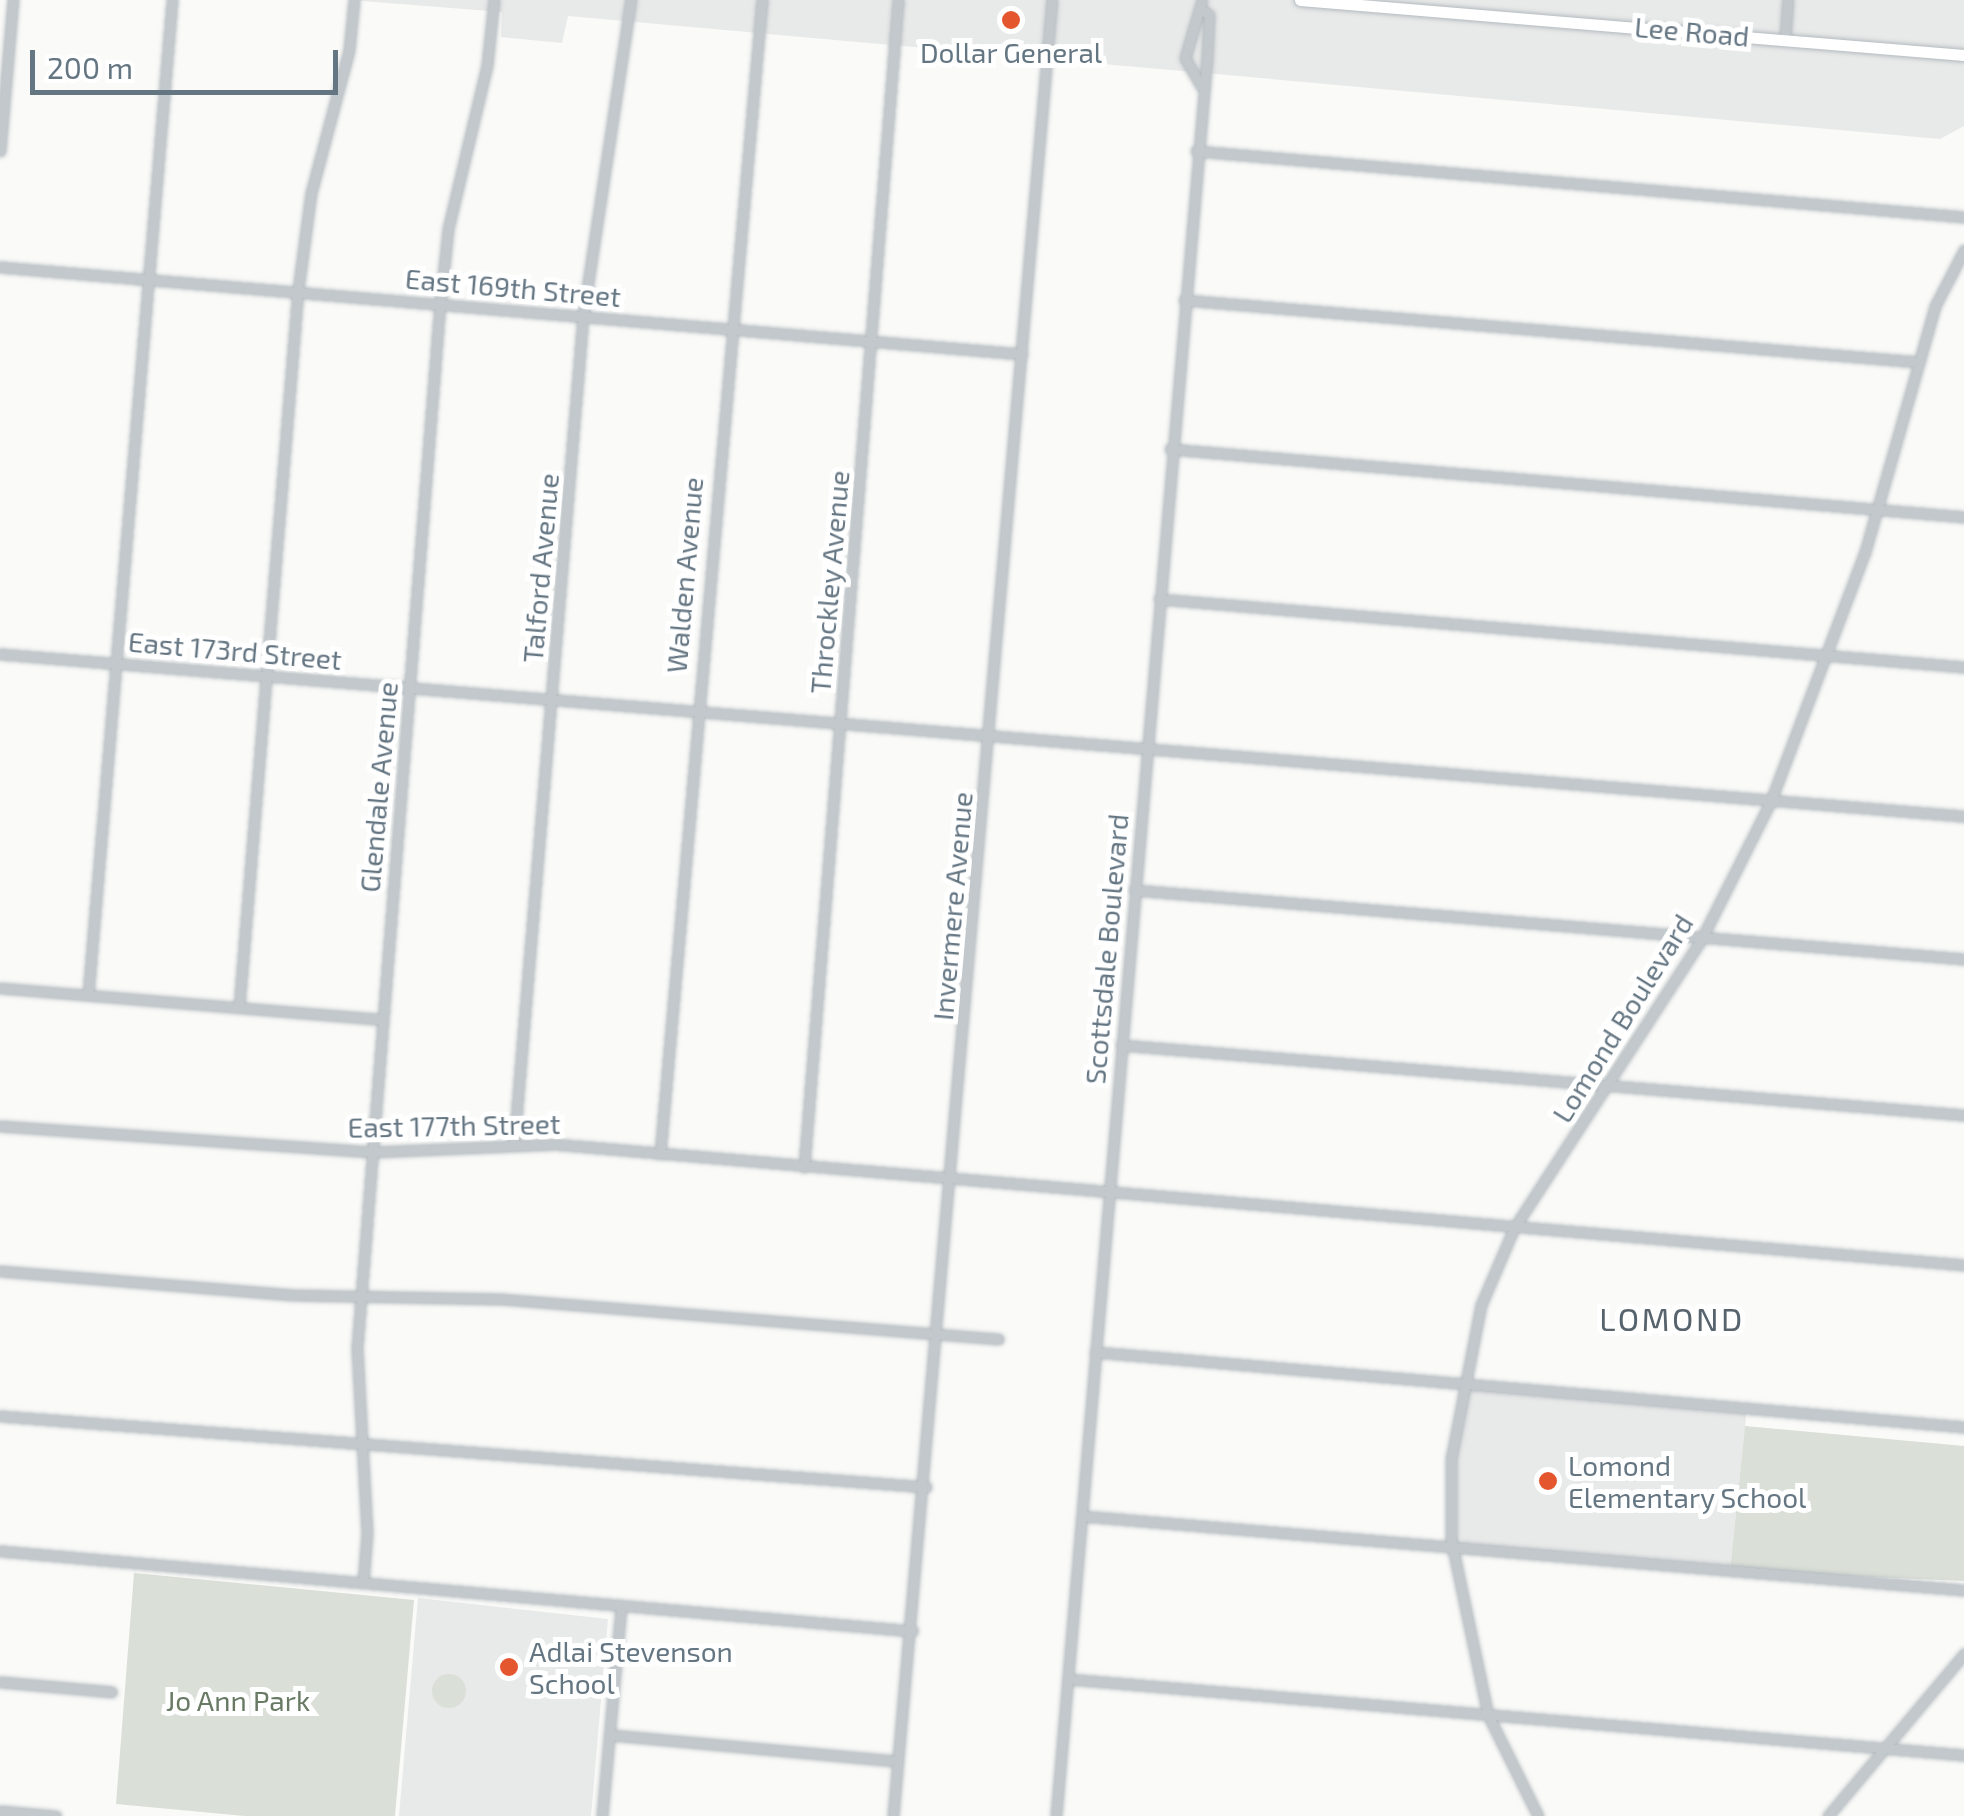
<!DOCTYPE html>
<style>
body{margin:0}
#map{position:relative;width:1964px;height:1816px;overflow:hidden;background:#fafaf8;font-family:"Exo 2",sans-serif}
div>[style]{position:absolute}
.built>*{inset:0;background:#e8e9e9}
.green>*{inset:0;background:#dadfd7}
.round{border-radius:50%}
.roads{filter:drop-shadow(0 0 2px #b3babf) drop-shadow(0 0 2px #b3babf)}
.street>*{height:9px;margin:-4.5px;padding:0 4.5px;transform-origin:4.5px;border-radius:4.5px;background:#c3c8cc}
.secondary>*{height:11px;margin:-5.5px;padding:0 5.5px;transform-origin:5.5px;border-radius:5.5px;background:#fff}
.dots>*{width:28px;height:28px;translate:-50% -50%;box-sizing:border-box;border:5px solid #fff;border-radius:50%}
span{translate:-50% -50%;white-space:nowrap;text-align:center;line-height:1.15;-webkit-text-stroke:10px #fff;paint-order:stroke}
.street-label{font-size:28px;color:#657683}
.poi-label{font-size:28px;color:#657683}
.left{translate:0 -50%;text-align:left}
.park-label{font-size:28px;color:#687a64}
.quarter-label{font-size:32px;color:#57646e;letter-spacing:2.5px}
.scale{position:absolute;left:30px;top:50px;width:308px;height:45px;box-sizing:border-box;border:5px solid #657683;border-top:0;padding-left:12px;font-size:30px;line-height:35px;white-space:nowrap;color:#657683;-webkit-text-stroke:8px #fff;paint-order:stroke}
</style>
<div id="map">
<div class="built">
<div style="clip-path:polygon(349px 0,1964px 0,1964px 126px,1940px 139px,568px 16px,562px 43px,501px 37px,502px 12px)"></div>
<div style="clip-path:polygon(1464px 1382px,1747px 1408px,1730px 1571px,1453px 1547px,1451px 1459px)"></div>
<div style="clip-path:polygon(418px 1598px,608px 1619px,591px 1816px,399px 1816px)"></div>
</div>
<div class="green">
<div style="clip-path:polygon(1745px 1426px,1964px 1446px,1964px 1581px,1730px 1571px)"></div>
<div style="clip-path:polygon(134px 1573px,414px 1600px,395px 1816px,245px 1816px,116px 1804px)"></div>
<div class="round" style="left:432px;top:1674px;width:34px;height:34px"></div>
</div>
<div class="roads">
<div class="street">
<div style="left:1785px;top:39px;width:39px;rotate:-86deg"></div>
<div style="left:1201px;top:86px;width:32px;rotate:-120deg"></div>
<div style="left:1185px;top:58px;width:60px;rotate:-73.7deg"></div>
<div style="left:0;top:151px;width:152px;rotate:-85.1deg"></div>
<div style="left:1196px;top:151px;width:771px;rotate:4.91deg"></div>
<div style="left:0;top:267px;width:1026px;rotate:4.87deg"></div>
<div style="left:1184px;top:300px;width:736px;rotate:4.83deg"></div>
<div style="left:1170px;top:449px;width:797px;rotate:4.89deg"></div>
<div style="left:1159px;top:599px;width:808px;rotate:4.83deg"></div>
<div style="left:0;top:654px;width:1971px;rotate:4.72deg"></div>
<div style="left:1134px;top:890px;width:833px;rotate:4.75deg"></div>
<div style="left:0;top:988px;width:382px;rotate:4.7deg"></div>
<div style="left:88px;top:995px;width:999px;rotate:-85.17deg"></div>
<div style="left:239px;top:1007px;width:719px;rotate:-85.3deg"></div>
<div style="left:298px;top:290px;width:98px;rotate:-82.4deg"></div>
<div style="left:311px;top:193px;width:148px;rotate:-75.1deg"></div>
<div style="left:349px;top:50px;width:50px;rotate:-84.3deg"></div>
<div style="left:1121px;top:1045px;width:846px;rotate:4.75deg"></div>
<div style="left:0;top:1126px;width:374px;rotate:4deg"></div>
<div style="left:373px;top:1152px;width:180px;rotate:-2.5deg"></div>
<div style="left:553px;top:1144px;width:1416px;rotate:4.9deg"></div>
<div style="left:514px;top:1143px;width:830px;rotate:-85.23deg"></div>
<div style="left:583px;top:316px;width:320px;rotate:-81.4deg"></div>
<div style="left:660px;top:1154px;width:1158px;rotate:-84.95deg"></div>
<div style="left:804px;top:1167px;width:1171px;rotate:-85.39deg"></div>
<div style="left:0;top:1271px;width:294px;rotate:4.7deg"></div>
<div style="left:293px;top:1295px;width:208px;rotate:1.1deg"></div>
<div style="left:501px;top:1299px;width:499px;rotate:4.6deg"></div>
<div style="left:1095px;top:1352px;width:872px;rotate:4.93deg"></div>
<div style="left:0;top:1416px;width:929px;rotate:4.38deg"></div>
<div style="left:1082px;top:1516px;width:885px;rotate:4.8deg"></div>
<div style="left:0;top:1551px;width:916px;rotate:5.01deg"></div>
<div style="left:363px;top:1583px;width:50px;rotate:-85.4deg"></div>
<div style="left:367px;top:1533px;width:185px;rotate:-93.1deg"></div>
<div style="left:357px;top:1348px;width:1036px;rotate:-85.46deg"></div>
<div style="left:439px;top:315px;width:86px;rotate:-84deg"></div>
<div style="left:448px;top:229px;width:169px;rotate:-76.6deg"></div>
<div style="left:487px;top:65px;width:65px;rotate:-83.9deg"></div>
<div style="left:1068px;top:1679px;width:899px;rotate:4.85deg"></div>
<div style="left:0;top:1682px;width:112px;rotate:5.1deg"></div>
<div style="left:610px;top:1735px;width:288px;rotate:5.2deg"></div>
<div style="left:0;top:1811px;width:56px;rotate:5.1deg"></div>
<div style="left:602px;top:1816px;width:210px;rotate:-84.8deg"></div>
<div style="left:893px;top:1816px;width:1823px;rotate:-85deg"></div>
<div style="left:1056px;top:1816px;width:1763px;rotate:-85.09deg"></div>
<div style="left:1207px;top:59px;width:44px;rotate:-87.4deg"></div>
<div style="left:1209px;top:15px;width:9px;rotate:-144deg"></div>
<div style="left:1538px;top:1816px;width:113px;rotate:-116.3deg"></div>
<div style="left:1488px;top:1715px;width:180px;rotate:-101.9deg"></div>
<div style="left:1451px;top:1539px;width:80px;rotate:-90deg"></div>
<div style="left:1451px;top:1459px;width:157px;rotate:-79deg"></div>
<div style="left:1481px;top:1305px;width:84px;rotate:-66.8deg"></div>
<div style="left:1514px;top:1228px;width:346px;rotate:-57deg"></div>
<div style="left:1702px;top:938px;width:151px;rotate:-63.3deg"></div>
<div style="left:1770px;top:803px;width:268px;rotate:-69.3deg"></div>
<div style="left:1865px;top:552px;width:256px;rotate:-74.1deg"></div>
<div style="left:1935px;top:306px;width:63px;rotate:-62.6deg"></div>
<div style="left:1828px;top:1816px;width:212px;rotate:-50deg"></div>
</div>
<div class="secondary">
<div style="left:1300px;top:0;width:666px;rotate:4.74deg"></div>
</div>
</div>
<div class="dots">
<div style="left:1011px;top:20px;background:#e4572e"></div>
<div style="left:1548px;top:1481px;background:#e4572e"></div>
<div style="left:509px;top:1667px;background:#e4572e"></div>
</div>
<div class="street-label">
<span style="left:1692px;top:31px;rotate:5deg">Lee Road</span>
<span style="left:513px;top:287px;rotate:5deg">East 169th Street</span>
<span style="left:540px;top:568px;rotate:-85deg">Talford Avenue</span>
<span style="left:684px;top:575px;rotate:-85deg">Walden Avenue</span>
<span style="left:829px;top:582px;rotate:-85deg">Throckley Avenue</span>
<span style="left:235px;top:650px;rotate:5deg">East 173rd Street</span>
<span style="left:378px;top:787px;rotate:-85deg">Glendale Avenue</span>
<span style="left:952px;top:906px;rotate:-85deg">Invermere Avenue</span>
<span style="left:1106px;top:949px;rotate:-85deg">Scottsdale Boulevard</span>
<span style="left:1622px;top:1018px;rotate:-58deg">Lomond Boulevard</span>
<span style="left:454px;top:1125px;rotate:-1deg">East 177th Street</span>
</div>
<div class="poi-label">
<span style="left:1011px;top:52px">Dollar General</span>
<span class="left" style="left:1568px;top:1481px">Lomond<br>Elementary School</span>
<span class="left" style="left:529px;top:1667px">Adlai Stevenson<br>School</span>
</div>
<div class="park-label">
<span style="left:238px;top:1700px">Jo Ann Park</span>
</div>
<div class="quarter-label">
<span style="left:1672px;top:1318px">LOMOND</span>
</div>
<div class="scale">200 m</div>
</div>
